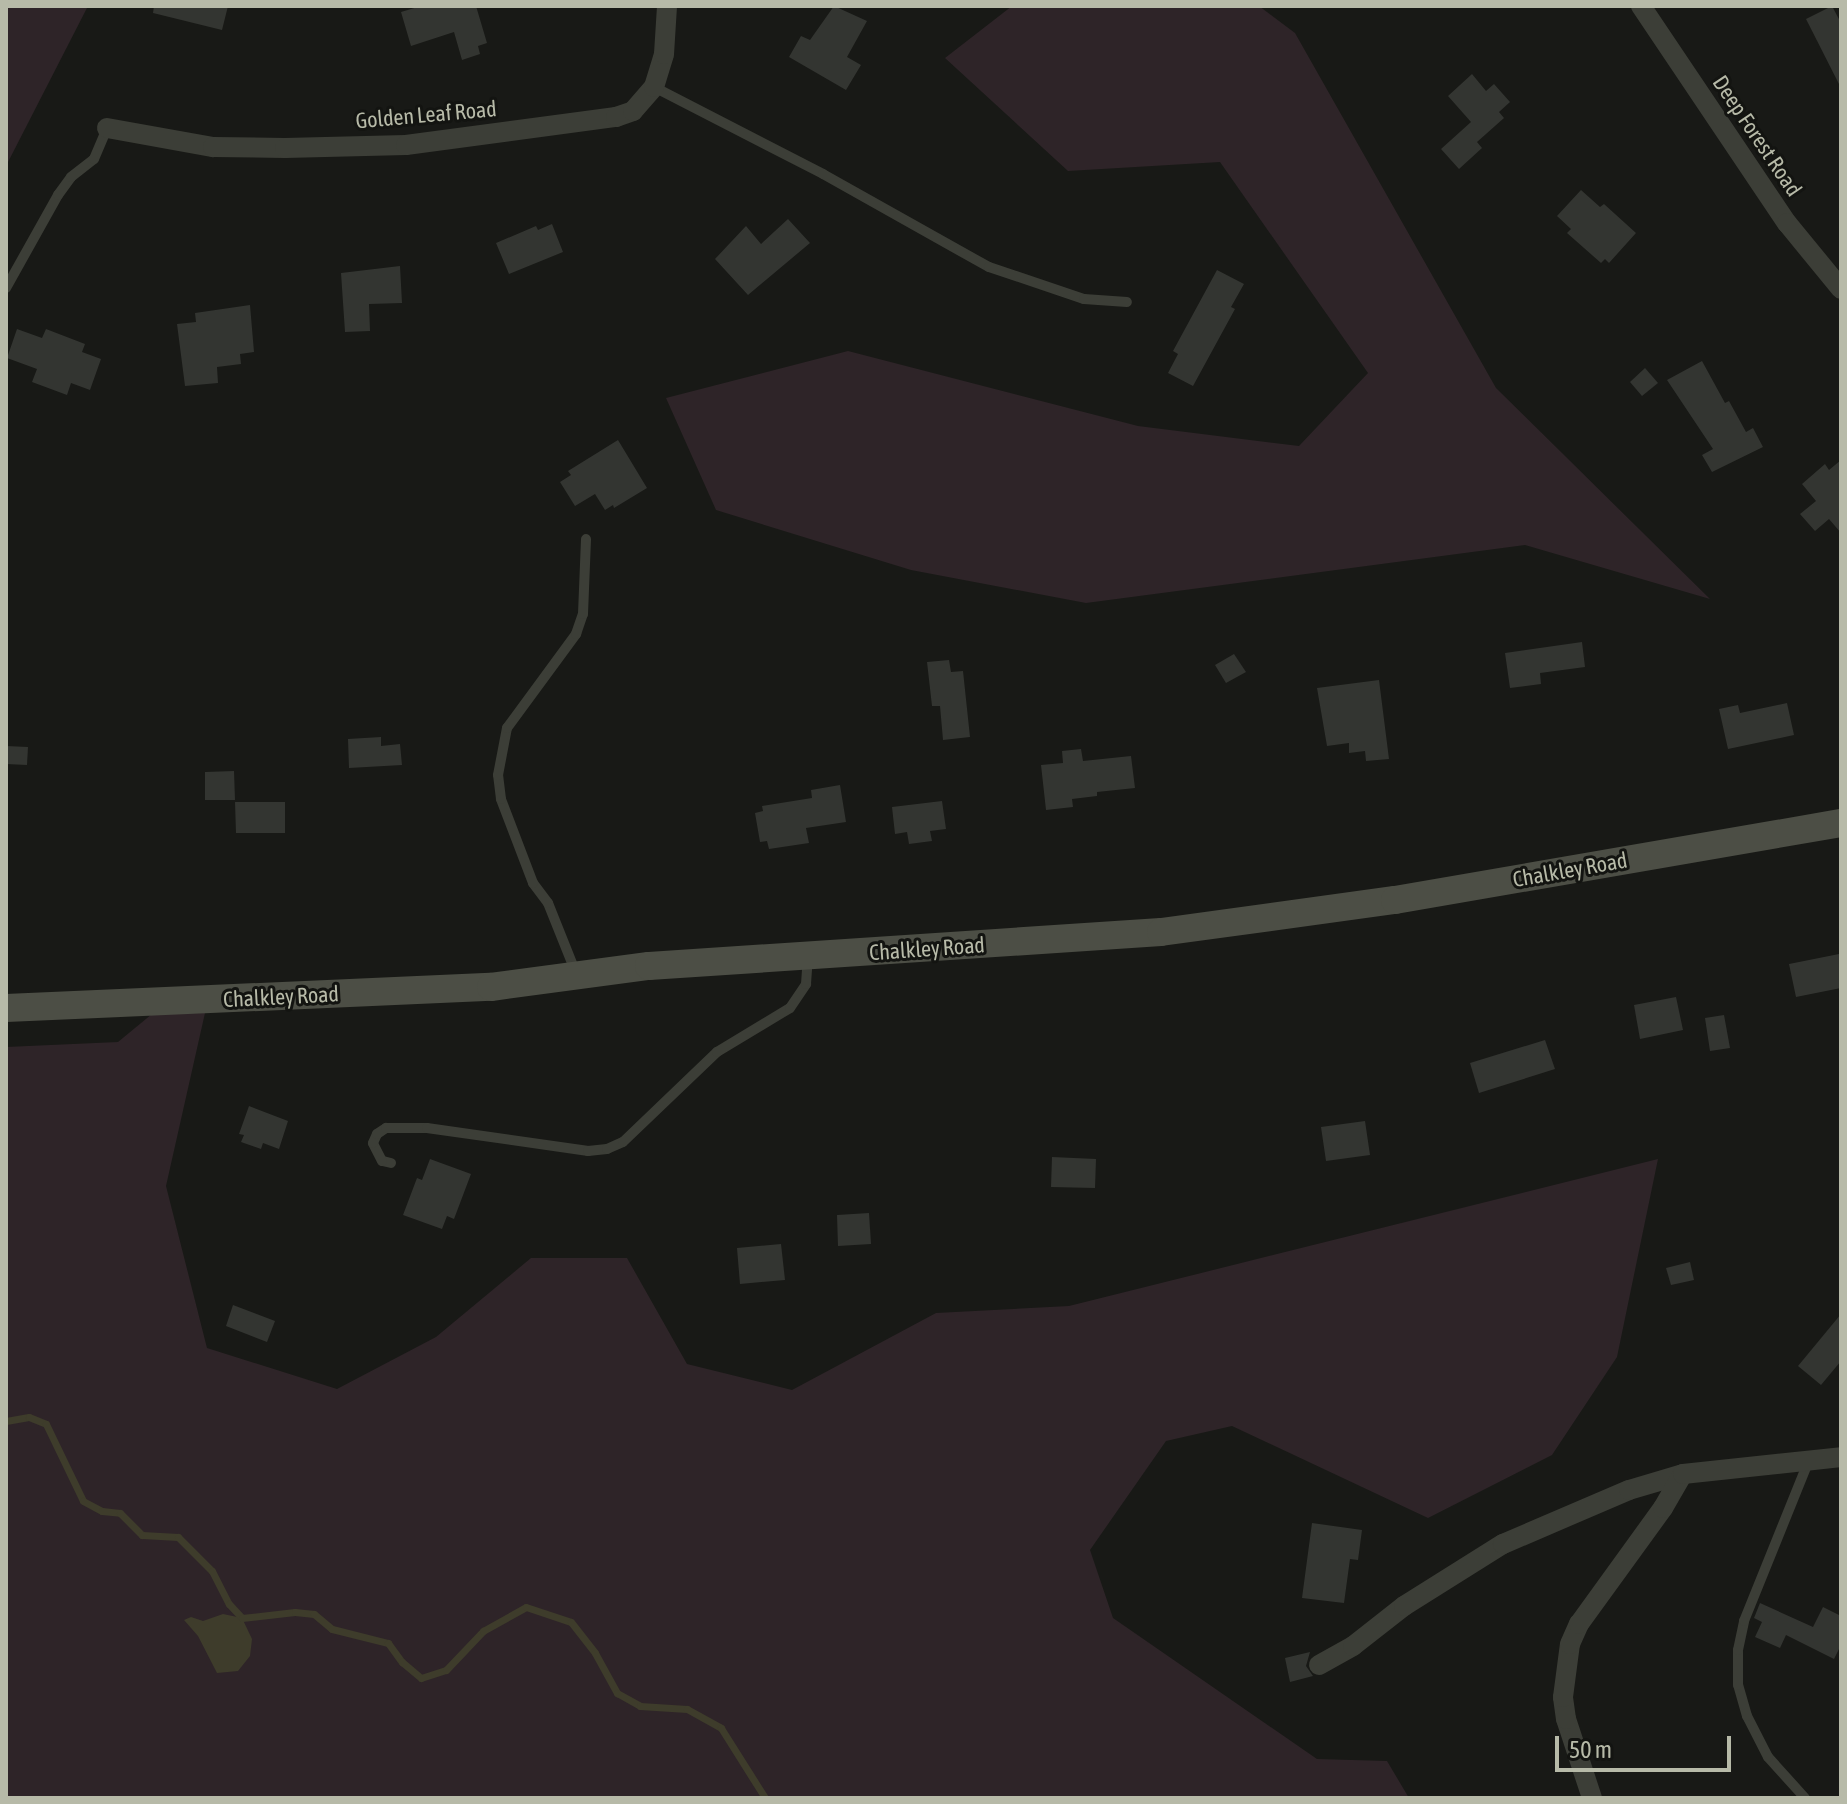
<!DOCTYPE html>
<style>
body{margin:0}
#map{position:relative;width:1847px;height:1804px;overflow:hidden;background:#181916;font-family:"Asap Condensed",sans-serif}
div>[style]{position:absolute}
.green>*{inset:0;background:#2e2428}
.water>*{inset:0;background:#3e3c2b}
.stream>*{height:7px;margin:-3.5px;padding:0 3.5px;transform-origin:3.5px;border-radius:3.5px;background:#3e3c2b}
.building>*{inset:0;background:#333531}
.lane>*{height:10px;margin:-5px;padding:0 5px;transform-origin:5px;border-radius:5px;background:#3c3e37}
.street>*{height:20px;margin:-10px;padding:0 10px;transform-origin:10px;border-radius:10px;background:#3c3e37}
.secondary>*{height:28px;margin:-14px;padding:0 14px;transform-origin:14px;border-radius:14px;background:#4c4e45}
span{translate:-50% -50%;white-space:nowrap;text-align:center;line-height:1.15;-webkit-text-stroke:6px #131411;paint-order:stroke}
.street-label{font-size:22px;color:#b7baa8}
.frame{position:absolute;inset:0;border:8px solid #b7baa8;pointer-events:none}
.scale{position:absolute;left:1555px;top:1736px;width:176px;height:36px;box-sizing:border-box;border:4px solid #b7baa8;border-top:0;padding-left:10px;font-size:24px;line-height:28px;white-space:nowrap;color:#b7baa8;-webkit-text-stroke:6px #131411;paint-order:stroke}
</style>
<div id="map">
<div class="green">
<div style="clip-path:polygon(6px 6px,88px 6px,6px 166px)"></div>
<div style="clip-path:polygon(1012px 6px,1259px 6px,1295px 33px,1496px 388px,1710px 599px,1525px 545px,1086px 603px,911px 570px,716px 510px,666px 398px,848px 351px,1138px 426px,1299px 446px,1368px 373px,1220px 162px,1068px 171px,945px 58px)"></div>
<div style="clip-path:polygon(205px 1013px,166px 1186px,207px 1348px,337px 1389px,436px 1337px,531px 1258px,627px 1258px,687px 1364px,792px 1390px,936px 1313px,1069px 1306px,1658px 1159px,1617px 1357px,1552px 1455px,1428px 1518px,1232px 1426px,1166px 1441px,1090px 1550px,1113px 1618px,1317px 1759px,1387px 1761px,1409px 1798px,6px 1798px,6px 1047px,118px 1042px,152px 1014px)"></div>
</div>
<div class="water">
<div style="clip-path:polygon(223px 1614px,242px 1618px,252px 1639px,250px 1656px,238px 1671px,217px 1673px,198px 1636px,184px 1620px,191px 1617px,203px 1621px)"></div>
</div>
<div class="stream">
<div style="left:6px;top:1421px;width:23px;rotate:-10deg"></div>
<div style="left:29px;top:1417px;width:18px;rotate:22deg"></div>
<div style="left:46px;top:1424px;width:85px;rotate:64.3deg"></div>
<div style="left:83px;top:1501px;width:21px;rotate:28deg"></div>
<div style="left:102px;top:1511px;width:18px;rotate:6deg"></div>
<div style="left:120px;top:1513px;width:31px;rotate:45deg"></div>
<div style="left:142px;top:1535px;width:36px;rotate:3deg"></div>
<div style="left:178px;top:1537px;width:48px;rotate:45deg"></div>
<div style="left:212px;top:1571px;width:37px;rotate:63deg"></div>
<div style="left:229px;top:1604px;width:19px;rotate:47deg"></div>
<div style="left:242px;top:1618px;width:53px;rotate:-6.5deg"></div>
<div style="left:295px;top:1612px;width:19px;rotate:6deg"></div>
<div style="left:314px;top:1614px;width:23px;rotate:40deg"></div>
<div style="left:332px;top:1629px;width:58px;rotate:14deg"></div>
<div style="left:388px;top:1643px;width:24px;rotate:54deg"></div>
<div style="left:402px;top:1662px;width:25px;rotate:40deg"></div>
<div style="left:421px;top:1678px;width:26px;rotate:-18deg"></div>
<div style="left:446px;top:1670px;width:54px;rotate:-46.5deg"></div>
<div style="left:483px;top:1631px;width:49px;rotate:-29.2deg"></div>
<div style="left:526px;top:1607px;width:47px;rotate:18.4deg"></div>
<div style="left:571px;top:1622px;width:39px;rotate:52deg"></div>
<div style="left:595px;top:1653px;width:46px;rotate:61.2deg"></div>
<div style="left:617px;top:1693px;width:26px;rotate:29deg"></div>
<div style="left:640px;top:1706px;width:47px;rotate:3.7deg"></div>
<div style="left:687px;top:1709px;width:39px;rotate:29deg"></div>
<div style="left:721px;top:1728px;width:83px;rotate:57.8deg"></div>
</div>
<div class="building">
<div style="clip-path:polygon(154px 6px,228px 6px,222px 30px,153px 13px)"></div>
<div style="clip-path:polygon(421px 6px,476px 6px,487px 43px,478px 46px,480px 54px,462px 60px,454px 32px,411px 46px,401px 12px)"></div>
<div style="clip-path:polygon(834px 6px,867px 21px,847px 57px,861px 65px,846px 90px,789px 57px,801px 36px,810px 40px)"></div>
<div style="clip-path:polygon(1832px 6px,1841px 23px,1841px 88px,1806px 19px)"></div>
<div style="clip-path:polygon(1472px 74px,1486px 91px,1494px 84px,1510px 102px,1499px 112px,1504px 118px,1477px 142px,1482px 148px,1459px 169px,1441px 149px,1471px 122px,1448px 96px)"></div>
<div style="clip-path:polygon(1581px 190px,1600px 207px,1604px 204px,1636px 233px,1609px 263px,1605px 259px,1601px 263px,1567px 233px,1571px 229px,1557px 216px)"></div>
<div style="clip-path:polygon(788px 219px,810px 243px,748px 295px,715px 259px,746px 226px,761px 244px)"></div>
<div style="clip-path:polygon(552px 224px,563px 252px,509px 274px,496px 243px,536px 226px,538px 230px)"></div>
<div style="clip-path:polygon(400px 266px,402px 303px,369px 304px,370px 331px,345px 332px,341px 273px)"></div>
<div style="clip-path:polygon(1217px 270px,1244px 284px,1231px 307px,1235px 309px,1193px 386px,1168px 373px,1178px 354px,1173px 351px)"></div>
<div style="clip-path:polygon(250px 305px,254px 352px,240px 354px,241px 364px,217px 367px,218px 383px,185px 386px,177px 324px,196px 322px,195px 313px)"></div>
<div style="clip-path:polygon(17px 329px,42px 338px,46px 329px,85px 344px,82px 352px,101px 359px,90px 390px,71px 383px,67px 395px,32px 382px,37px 369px,7px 358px)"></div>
<div style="clip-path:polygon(1702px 361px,1725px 403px,1729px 401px,1746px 432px,1753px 428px,1763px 447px,1712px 472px,1702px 455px,1713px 449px,1667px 380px)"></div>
<div style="clip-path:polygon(1645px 368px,1658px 383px,1642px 396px,1630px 382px)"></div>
<div style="clip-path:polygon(618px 440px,647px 488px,614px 508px,613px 505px,605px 510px,595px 494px,575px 506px,560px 482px,571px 475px,568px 471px)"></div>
<div style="clip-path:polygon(1841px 460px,1841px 533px,1829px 519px,1815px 531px,1800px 514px,1816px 501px,1802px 484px,1825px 464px,1829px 470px)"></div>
<div style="clip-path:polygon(1582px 642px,1585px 667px,1540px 673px,1541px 684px,1510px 688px,1505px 653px)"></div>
<div style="clip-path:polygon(1234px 654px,1246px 672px,1226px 683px,1215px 665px)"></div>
<div style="clip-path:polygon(949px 660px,951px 672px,963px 671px,970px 737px,943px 740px,940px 706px,932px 706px,927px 662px)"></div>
<div style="clip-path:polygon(1379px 680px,1389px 759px,1366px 761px,1365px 751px,1349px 753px,1349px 743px,1327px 746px,1317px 688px)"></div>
<div style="clip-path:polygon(1787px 703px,1794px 735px,1728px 749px,1719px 709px,1738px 705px,1740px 713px)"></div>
<div style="clip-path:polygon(381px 737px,381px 746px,400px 744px,402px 765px,349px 768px,348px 739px)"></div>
<div style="clip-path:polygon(6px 746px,28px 747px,27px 765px,6px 764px)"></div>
<div style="clip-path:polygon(1081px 749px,1083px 761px,1131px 756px,1135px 788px,1097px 792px,1097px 796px,1072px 799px,1073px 807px,1046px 810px,1041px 765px,1063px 763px,1062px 751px)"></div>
<div style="clip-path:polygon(234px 771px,235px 800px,205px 800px,205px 772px)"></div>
<div style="clip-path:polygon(840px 785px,846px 822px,806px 828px,809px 843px,769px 849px,767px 841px,760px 842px,755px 813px,763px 811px,762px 806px,812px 798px,811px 790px)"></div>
<div style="clip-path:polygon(942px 801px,946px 829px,930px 831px,932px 841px,909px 844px,907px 832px,895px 834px,892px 807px)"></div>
<div style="clip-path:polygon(235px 802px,285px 802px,285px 833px,236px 833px)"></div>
<div style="clip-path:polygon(1839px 954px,1841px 988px,1796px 997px,1789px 964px)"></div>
<div style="clip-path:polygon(1676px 997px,1683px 1030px,1640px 1039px,1634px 1005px)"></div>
<div style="clip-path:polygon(1724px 1015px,1730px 1048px,1710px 1051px,1705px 1018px)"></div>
<div style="clip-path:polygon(1545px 1040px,1555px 1069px,1479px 1093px,1470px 1063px)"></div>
<div style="clip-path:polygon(249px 1106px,288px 1121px,279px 1149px,263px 1143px,261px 1149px,241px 1142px,244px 1135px,239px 1134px)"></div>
<div style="clip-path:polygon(1365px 1121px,1370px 1155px,1326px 1161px,1321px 1127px)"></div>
<div style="clip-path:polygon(1052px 1157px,1096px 1159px,1095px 1188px,1051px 1187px)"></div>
<div style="clip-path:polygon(430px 1159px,471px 1174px,454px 1219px,447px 1216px,442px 1229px,403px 1215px,417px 1178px,422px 1180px)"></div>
<div style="clip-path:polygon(869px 1213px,871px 1244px,838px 1246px,837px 1215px)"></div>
<div style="clip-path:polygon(781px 1244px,785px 1280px,740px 1284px,737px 1248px)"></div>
<div style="clip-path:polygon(1690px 1262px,1694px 1280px,1671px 1285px,1666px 1268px)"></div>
<div style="clip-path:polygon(233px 1305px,275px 1321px,267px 1342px,226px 1326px)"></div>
<div style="clip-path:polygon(1841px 1314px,1841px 1361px,1821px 1385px,1798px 1366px)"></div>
<div style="clip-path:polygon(1312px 1523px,1362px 1530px,1358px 1560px,1350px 1559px,1344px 1603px,1302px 1598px)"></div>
<div style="clip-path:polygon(1760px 1603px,1813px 1627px,1823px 1607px,1841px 1616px,1841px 1645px,1834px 1659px,1786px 1635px,1780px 1648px,1755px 1637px,1762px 1622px,1754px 1618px)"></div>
<div style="clip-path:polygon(1310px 1652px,1306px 1666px,1313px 1676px,1290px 1682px,1285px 1658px)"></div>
</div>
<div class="lane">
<div style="left:654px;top:87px;width:190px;rotate:27.2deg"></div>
<div style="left:823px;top:174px;width:190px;rotate:29.3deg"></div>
<div style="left:989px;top:267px;width:100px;rotate:18.6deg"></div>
<div style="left:1084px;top:299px;width:43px;rotate:4deg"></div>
<div style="left:6px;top:288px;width:107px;rotate:-60.8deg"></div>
<div style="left:58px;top:195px;width:22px;rotate:-54deg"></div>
<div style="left:71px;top:177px;width:29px;rotate:-38deg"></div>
<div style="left:94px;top:159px;width:34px;rotate:-67deg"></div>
<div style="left:576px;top:973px;width:75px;rotate:-111.8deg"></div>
<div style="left:548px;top:903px;width:25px;rotate:-127deg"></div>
<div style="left:533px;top:883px;width:90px;rotate:-110.9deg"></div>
<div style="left:501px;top:799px;width:24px;rotate:-97deg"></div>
<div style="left:498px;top:775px;width:48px;rotate:-79.2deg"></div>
<div style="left:507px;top:728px;width:117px;rotate:-53.7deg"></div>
<div style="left:576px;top:634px;width:21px;rotate:-71deg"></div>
<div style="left:583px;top:614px;width:75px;rotate:-87.7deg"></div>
<div style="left:391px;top:1163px;width:9px;rotate:-167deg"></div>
<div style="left:382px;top:1161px;width:20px;rotate:-117deg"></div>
<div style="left:373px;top:1143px;width:10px;rotate:-66deg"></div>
<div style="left:377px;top:1134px;width:11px;rotate:-34deg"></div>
<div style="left:386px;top:1128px;width:41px"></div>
<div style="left:427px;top:1128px;width:163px;rotate:8.1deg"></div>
<div style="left:588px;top:1151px;width:19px;rotate:-6deg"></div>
<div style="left:607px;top:1149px;width:17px;rotate:-24deg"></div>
<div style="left:623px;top:1142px;width:130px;rotate:-43.8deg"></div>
<div style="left:717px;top:1052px;width:85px;rotate:-31.1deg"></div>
<div style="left:790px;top:1008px;width:29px;rotate:-56deg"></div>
<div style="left:806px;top:984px;width:26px;rotate:-86deg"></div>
<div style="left:1805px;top:1798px;width:55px;rotate:-132.1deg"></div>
<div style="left:1768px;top:1757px;width:46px;rotate:-117.1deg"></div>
<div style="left:1747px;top:1716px;width:32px;rotate:-106deg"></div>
<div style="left:1738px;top:1685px;width:35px;rotate:-90deg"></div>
<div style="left:1738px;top:1650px;width:30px;rotate:-78deg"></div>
<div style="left:1744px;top:1621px;width:174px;rotate:-68deg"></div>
</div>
<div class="street">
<div style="left:1641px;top:6px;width:262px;rotate:56.1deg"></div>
<div style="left:1787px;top:223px;width:85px;rotate:50.7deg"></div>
<div style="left:107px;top:128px;width:108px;rotate:10.2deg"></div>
<div style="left:213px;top:147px;width:72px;rotate:0.8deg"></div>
<div style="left:285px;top:148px;width:121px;rotate:-1.4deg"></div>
<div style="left:406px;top:145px;width:212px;rotate:-7.6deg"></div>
<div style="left:616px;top:117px;width:18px;rotate:-19deg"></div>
<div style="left:633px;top:111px;width:32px;rotate:-49deg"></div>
<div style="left:654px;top:87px;width:34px;rotate:-73deg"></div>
<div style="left:664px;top:54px;width:48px;rotate:-86.4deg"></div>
<div style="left:1319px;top:1665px;width:39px;rotate:-29deg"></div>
<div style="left:1353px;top:1646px;width:65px;rotate:-38.1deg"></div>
<div style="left:1404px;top:1606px;width:117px;rotate:-32.1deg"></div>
<div style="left:1503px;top:1544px;width:137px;rotate:-23.2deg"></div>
<div style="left:1629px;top:1490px;width:56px;rotate:-16.5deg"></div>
<div style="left:1592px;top:1798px;width:83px;rotate:-108.2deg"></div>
<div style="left:1566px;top:1719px;width:22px;rotate:-98deg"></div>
<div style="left:1563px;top:1697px;width:53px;rotate:-82.5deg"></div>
<div style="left:1570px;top:1644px;width:22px;rotate:-66deg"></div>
<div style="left:1579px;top:1624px;width:143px;rotate:-54.1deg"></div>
<div style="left:1663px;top:1508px;width:39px;rotate:-60deg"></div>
<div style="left:1683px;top:1474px;width:159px;rotate:-6.1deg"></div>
</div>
<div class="secondary">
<div style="left:6px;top:1008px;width:485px;rotate:-2.5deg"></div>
<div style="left:491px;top:987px;width:159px;rotate:-7.6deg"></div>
<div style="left:649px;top:966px;width:513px;rotate:-3.8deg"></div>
<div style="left:1161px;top:932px;width:236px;rotate:-7.8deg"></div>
<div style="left:1395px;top:900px;width:453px;rotate:-9.8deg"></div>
</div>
<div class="street-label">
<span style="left:426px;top:115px;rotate:-5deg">Golden Leaf Road</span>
<span style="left:1757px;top:136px;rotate:56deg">Deep Forest Road</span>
<span style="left:1570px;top:870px;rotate:-10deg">Chalkley Road</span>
<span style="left:927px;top:949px;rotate:-4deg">Chalkley Road</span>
<span style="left:281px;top:997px;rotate:-3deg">Chalkley Road</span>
</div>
<div class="frame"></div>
<div class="scale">50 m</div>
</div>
